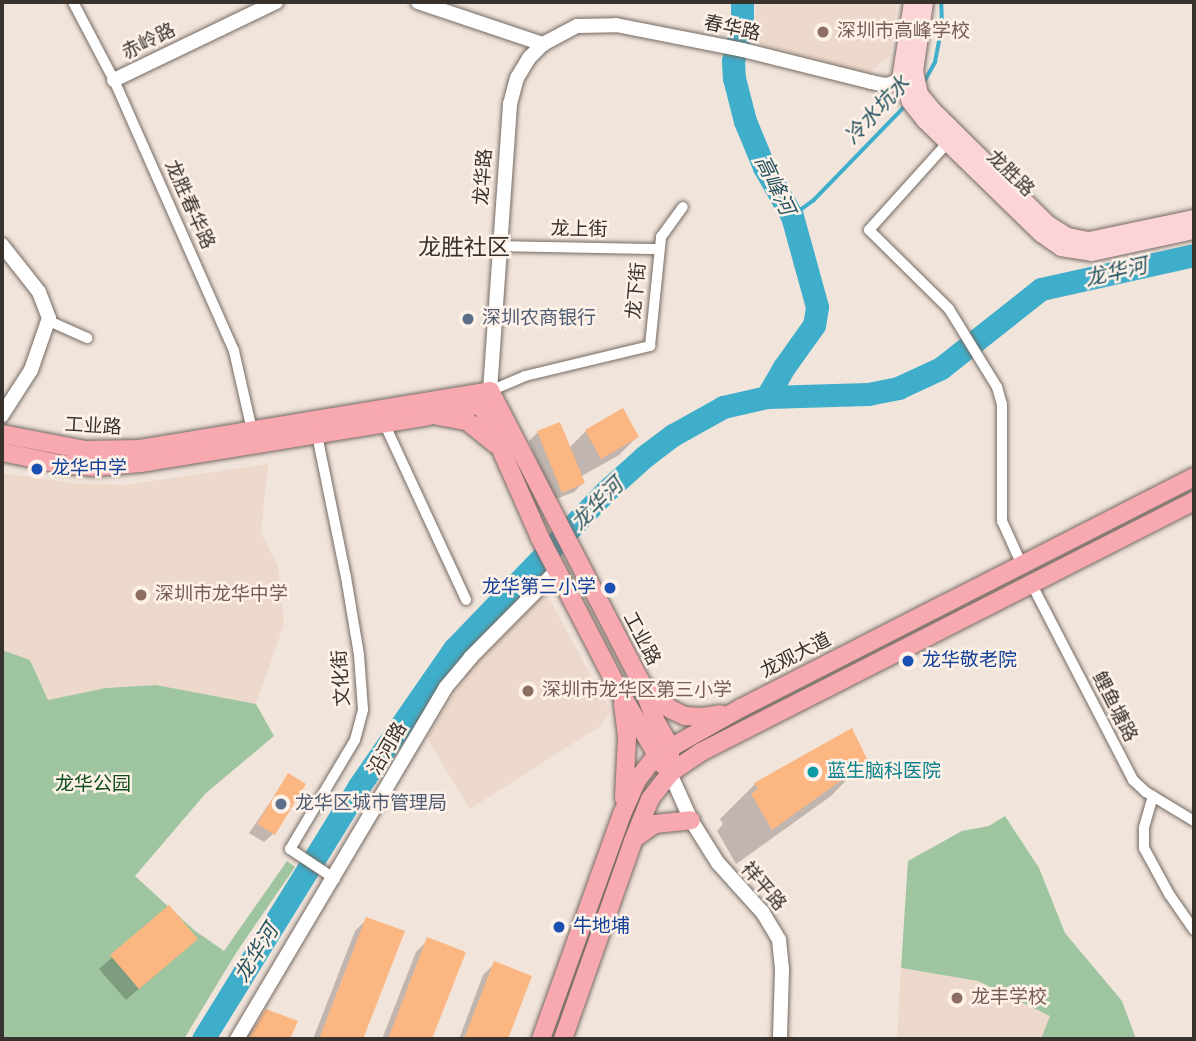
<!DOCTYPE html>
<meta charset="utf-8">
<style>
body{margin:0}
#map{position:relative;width:1196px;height:1041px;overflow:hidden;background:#f1e4db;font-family:"Source Sans 3","Noto Sans SC",sans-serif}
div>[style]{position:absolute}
.built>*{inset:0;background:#edd9cb}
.green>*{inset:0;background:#9ec59f}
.shadow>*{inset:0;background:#0003}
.stream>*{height:3.5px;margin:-1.75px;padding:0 1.75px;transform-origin:1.75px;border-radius:1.75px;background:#3faecb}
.river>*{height:23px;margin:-11.5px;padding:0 11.5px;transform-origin:11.5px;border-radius:11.5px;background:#3faecb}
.building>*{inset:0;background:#fcb681}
.roads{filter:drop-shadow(0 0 2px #756a62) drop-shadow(0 0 2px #756a62)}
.minor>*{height:10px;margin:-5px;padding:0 5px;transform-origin:5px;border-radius:5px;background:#fff}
.tertiary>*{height:14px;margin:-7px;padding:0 7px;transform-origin:7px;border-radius:7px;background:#fff}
.secondary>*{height:16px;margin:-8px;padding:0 8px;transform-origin:8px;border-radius:8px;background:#fcd4d7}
.primary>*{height:18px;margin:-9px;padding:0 9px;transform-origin:9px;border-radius:9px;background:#f8a8af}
.dots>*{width:19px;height:19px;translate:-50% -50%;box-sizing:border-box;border:4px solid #fef1e8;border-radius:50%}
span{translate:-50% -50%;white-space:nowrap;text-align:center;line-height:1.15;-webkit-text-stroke:5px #fef1e8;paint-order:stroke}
.street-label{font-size:19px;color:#37322e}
.education-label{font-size:19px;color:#785e54}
.left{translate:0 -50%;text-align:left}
.service-label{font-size:19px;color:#4e5e75}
.transit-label{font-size:19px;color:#164399}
.right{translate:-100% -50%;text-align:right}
.culture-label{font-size:19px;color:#0d838f}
.park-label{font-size:19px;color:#0b5018}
.water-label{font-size:21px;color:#265461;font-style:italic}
.quarter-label{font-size:23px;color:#37322e}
.frame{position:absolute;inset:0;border:4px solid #37322e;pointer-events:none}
</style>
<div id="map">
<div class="built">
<div style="clip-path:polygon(754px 2px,897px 2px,890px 56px,869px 73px,749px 41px,756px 10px)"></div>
<div style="clip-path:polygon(268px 464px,261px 533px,278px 566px,284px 624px,256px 704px,156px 685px,106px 688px,48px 700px,30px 660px,2px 650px,2px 473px,73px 483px,125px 485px)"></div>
<div style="clip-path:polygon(546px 593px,610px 711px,602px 725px,470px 809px,427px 738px,469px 671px)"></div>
<div style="clip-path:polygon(901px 968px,978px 981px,1051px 1016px,1041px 1039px,897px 1039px)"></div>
</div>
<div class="green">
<div style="clip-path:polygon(2px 650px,30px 660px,48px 700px,106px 688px,156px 685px,256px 704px,274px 736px,206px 793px,135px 876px,194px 930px,224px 951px,287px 861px,295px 867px,236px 953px,184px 1039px,2px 1039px)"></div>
<div style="clip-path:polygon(1005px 816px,1039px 868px,1065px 933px,1122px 1001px,1136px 1039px,1041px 1039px,1050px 1016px,978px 981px,901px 968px,908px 861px,962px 831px,989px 826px)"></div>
</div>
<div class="shadow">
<div style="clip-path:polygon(622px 411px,637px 437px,619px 455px,580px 477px,583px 483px,574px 492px,553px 500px,529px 441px,538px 432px,569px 448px,586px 431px)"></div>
<div style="clip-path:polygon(866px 760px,831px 796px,736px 864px,717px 831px,723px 824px,720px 819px,755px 784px)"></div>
<div style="clip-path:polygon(288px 776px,273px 834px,264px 842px,249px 833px)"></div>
<div style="clip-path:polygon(168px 908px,183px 951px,126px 1000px,99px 969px)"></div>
<div style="clip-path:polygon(367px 919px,402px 932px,361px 1039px,313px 1039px,355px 931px)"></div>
<div style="clip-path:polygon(428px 940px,463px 953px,430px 1039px,382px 1039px,416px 952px)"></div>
<div style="clip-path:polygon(495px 963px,530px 977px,506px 1039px,459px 1039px,483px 975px)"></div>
<div style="clip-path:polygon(266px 1011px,295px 1022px,289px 1039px,245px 1039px)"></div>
</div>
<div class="stream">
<div style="left:923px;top:84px;width:25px;rotate:-61deg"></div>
<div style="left:935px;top:62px;width:38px;rotate:-79deg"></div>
<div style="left:942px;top:25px;width:23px;rotate:-92deg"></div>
<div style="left:792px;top:216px;width:26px;rotate:-36deg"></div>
<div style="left:813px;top:201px;width:132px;rotate:-45.9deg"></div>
</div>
<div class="river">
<div style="left:742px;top:2px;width:23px;rotate:90deg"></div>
<div style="left:742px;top:25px;width:37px;rotate:104deg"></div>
<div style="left:733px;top:61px;width:17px;rotate:87deg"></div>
<div style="left:734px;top:78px;width:44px;rotate:75.7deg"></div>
<div style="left:745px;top:121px;width:50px;rotate:67.6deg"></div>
<div style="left:764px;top:167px;width:56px;rotate:60.3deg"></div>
<div style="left:792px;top:216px;width:94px;rotate:74.6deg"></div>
<div style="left:817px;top:307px;width:18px;rotate:99deg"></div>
<div style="left:814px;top:325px;width:52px;rotate:125.5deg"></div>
<div style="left:784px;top:367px;width:34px;rotate:120deg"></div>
<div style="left:203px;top:1039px;width:297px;rotate:-58.3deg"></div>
<div style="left:359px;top:786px;width:167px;rotate:-55.3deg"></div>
<div style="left:454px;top:649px;width:219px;rotate:-46.1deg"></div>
<div style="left:606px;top:491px;width:52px;rotate:-41.9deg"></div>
<div style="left:645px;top:456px;width:35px;rotate:-37deg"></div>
<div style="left:673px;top:435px;width:57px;rotate:-29.2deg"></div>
<div style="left:723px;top:407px;width:45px;rotate:-12.8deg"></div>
<div style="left:767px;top:397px;width:101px;rotate:-1.7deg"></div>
<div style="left:868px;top:394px;width:31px;rotate:-11deg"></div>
<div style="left:898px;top:388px;width:47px;rotate:-24.9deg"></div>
<div style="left:941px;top:368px;width:127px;rotate:-38.3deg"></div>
<div style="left:1041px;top:289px;width:157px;rotate:-12.5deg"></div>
</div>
<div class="building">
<div style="clip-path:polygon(623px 408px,639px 437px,601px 459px,585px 430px)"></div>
<div style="clip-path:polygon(560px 422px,585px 483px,562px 493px,537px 431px)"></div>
<div style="clip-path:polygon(852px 728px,868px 761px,772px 830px,751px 794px,758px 789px,754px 783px)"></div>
<div style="clip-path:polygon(288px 773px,306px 784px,275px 835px,257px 824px)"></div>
<div style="clip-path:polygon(169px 905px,198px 939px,139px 989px,110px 955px)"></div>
<div style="clip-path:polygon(366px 917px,405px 931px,363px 1039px,319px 1039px)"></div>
<div style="clip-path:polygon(427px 937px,466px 952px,432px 1039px,388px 1039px)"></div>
<div style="clip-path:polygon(494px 961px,532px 976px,508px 1039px,464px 1039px)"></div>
<div style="clip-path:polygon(266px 1009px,298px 1021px,290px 1039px,248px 1039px)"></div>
</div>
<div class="roads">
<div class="minor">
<div style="left:73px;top:2px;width:88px;rotate:62.3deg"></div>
<div style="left:114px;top:80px;width:296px;rotate:66.1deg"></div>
<div style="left:234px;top:351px;width:81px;rotate:77.2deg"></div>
<div style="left:950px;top:140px;width:121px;rotate:132deg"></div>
<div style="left:869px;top:230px;width:112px;rotate:44.6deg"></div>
<div style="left:949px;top:309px;width:92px;rotate:58.4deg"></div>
<div style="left:997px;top:387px;width:18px;rotate:74deg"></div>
<div style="left:1002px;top:404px;width:117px;rotate:90deg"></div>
<div style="left:1002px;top:521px;width:48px;rotate:65.6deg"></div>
<div style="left:498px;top:246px;width:161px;rotate:1.1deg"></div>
<div style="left:49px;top:321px;width:42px;rotate:24.1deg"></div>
<div style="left:490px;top:391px;width:38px;rotate:-23deg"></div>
<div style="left:525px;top:376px;width:129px;rotate:-13.5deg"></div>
<div style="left:650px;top:346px;width:110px;rotate:-84.2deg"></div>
<div style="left:661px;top:237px;width:37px;rotate:-54deg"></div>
<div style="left:384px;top:423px;width:195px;rotate:65.1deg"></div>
<div style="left:317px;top:435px;width:145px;rotate:78.5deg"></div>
<div style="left:346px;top:577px;width:79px;rotate:80.5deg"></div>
<div style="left:359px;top:655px;width:55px;rotate:85.8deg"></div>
<div style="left:363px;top:710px;width:31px;rotate:105deg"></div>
<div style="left:355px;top:740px;width:127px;rotate:120.8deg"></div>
<div style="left:290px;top:849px;width:54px;rotate:33.7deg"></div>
<div style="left:1031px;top:583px;width:222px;rotate:62.6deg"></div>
<div style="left:1133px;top:780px;width:18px;rotate:43deg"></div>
<div style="left:1146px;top:792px;width:56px;rotate:31.1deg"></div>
<div style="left:1153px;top:796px;width:33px;rotate:106deg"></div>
<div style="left:1144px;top:828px;width:20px;rotate:90deg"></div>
<div style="left:1144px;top:848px;width:52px;rotate:61.5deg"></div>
<div style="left:1169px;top:894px;width:44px;rotate:55.2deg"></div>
</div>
<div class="tertiary">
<div style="left:418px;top:2px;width:132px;rotate:18.6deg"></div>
<div style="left:114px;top:80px;width:180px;rotate:-25.7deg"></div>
<div style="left:2px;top:245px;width:60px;rotate:51.8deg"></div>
<div style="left:39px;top:292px;width:28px;rotate:69deg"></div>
<div style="left:49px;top:318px;width:55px;rotate:109.1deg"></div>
<div style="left:31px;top:370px;width:54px;rotate:122.8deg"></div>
<div style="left:485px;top:399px;width:9px;rotate:-58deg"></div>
<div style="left:490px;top:391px;width:288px;rotate:-86deg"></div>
<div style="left:510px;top:104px;width:27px;rotate:-75deg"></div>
<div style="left:517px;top:78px;width:23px;rotate:-59deg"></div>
<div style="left:529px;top:58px;width:20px;rotate:-45deg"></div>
<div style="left:543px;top:44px;width:38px;rotate:-28deg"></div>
<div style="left:577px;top:26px;width:39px;rotate:-1deg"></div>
<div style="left:616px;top:25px;width:129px;rotate:11.1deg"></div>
<div style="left:743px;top:50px;width:132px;rotate:14deg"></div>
<div style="left:871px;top:82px;width:14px;rotate:12deg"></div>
<div style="left:885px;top:85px;width:29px;rotate:-12deg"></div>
<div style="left:670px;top:773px;width:51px;rotate:65.9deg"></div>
<div style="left:691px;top:820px;width:51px;rotate:57.9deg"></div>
<div style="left:718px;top:863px;width:67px;rotate:48deg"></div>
<div style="left:763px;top:913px;width:31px;rotate:59deg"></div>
<div style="left:779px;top:940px;width:30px;rotate:84deg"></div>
<div style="left:782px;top:970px;width:69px;rotate:91.7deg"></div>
<div style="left:237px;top:1039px;width:409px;rotate:-59.3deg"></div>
<div style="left:446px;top:687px;width:38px;rotate:-50deg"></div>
<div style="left:470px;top:658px;width:124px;rotate:-45.3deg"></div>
</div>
<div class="secondary">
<div style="left:912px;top:2px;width:72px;rotate:98.8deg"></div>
<div style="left:901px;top:73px;width:30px;rotate:73deg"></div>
<div style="left:910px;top:102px;width:23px;rotate:52deg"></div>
<div style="left:924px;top:120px;width:163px;rotate:44.3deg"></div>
<div style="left:1041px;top:234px;width:24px;rotate:35deg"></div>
<div style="left:1061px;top:248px;width:31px;rotate:9deg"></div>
<div style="left:1092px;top:253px;width:104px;rotate:-12.2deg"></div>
<div style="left:925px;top:2px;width:70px;rotate:98.2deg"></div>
<div style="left:915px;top:71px;width:24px;rotate:78deg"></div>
<div style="left:920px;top:94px;width:21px;rotate:51deg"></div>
<div style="left:933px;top:110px;width:161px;rotate:44.7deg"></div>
<div style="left:1047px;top:223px;width:25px;rotate:32deg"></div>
<div style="left:1068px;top:236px;width:21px;rotate:11deg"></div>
<div style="left:1089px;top:240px;width:107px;rotate:-11.8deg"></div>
</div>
<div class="primary">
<div style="left:438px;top:416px;width:29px;rotate:10deg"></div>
<div style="left:467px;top:421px;width:36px;rotate:39deg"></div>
<div style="left:2px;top:434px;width:85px;rotate:10.9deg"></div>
<div style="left:85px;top:450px;width:55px;rotate:-1deg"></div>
<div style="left:140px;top:449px;width:355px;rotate:-9.4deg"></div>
<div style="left:490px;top:391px;width:326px;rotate:62.6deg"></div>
<div style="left:640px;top:680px;width:45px;rotate:69.1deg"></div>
<div style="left:656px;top:722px;width:28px;rotate:60deg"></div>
<div style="left:670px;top:746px;width:27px;rotate:90deg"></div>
<div style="left:2px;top:452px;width:59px;rotate:11.7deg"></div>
<div style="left:60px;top:464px;width:36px;rotate:5deg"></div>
<div style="left:96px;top:467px;width:44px;rotate:-5.2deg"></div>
<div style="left:140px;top:463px;width:288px;rotate:-9.2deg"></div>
<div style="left:424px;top:417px;width:58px;rotate:-12.8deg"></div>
<div style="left:481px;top:404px;width:146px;rotate:66.2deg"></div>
<div style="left:540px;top:538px;width:176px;rotate:62.6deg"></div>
<div style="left:621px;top:694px;width:82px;rotate:59.4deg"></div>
<div style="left:647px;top:688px;width:31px;rotate:42deg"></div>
<div style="left:670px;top:709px;width:17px;rotate:25deg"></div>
<div style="left:685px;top:716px;width:18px;rotate:3deg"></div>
<div style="left:703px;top:717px;width:18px;rotate:-9deg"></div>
<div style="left:623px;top:704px;width:34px;rotate:83deg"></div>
<div style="left:627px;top:738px;width:60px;rotate:92.9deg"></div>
<div style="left:635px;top:838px;width:24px;rotate:-35deg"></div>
<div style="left:655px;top:824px;width:36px;rotate:-6deg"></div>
<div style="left:541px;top:1039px;width:239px;rotate:-70.2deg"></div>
<div style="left:622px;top:814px;width:37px;rotate:-66deg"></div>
<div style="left:637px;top:780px;width:31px;rotate:-52deg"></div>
<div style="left:656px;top:756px;width:98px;rotate:-29.5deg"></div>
<div style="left:741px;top:708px;width:508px;rotate:-27.02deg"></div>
<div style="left:563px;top:1039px;width:210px;rotate:-70.5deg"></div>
<div style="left:633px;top:841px;width:45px;rotate:-68deg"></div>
<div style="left:650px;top:799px;width:33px;rotate:-52deg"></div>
<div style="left:670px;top:773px;width:37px;rotate:-34deg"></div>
<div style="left:701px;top:752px;width:553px;rotate:-26.98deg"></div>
</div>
</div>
<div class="dots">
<div style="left:823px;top:32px;background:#8d6e63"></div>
<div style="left:468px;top:319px;background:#5c6f8a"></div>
<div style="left:37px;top:469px;background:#1a4fb4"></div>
<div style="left:610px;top:588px;background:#1a4fb4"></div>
<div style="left:141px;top:595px;background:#8d6e63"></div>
<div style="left:908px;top:661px;background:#1a4fb4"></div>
<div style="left:528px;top:691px;background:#8d6e63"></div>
<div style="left:813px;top:772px;background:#0f9aa8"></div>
<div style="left:281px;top:804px;background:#5c6f8a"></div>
<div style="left:559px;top:927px;background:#1a4fb4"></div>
<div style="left:957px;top:998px;background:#8d6e63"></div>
</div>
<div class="street-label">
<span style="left:732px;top:29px;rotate:12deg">春华路</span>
<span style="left:149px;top:42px;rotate:-26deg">赤岭路</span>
<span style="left:1010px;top:174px;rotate:44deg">龙胜路</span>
<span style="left:484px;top:177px;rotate:-86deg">龙华路</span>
<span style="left:189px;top:205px;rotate:66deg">龙胜春华路</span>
<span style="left:579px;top:230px;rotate:1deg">龙上街</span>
<span style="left:637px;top:291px;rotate:-85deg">龙下街</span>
<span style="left:93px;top:427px;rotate:3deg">工业路</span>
<span style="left:641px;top:639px;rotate:62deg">工业路</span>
<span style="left:796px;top:656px;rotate:-27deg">龙观大道</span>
<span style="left:342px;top:678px;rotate:-94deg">文化街</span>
<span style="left:1114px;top:707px;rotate:63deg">鲤鱼塘路</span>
<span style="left:388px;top:749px;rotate:-60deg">沿河路</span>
<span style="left:763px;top:887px;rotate:49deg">祥平路</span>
</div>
<div class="education-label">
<span class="left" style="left:837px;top:32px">深圳市高峰学校</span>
<span class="left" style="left:155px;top:595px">深圳市龙华中学</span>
<span class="left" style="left:542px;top:691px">深圳市龙华区第三小学</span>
<span class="left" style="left:971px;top:998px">龙丰学校</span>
</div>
<div class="service-label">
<span class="left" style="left:482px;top:319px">深圳农商银行</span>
<span class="left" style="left:295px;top:804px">龙华区城市管理局</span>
</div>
<div class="transit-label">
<span class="left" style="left:51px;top:469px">龙华中学</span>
<span class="right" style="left:596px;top:588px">龙华第三小学</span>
<span class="left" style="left:922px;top:661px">龙华敬老院</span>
<span class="left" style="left:573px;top:927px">牛地埔</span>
</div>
<div class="culture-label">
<span class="left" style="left:827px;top:772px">蓝生脑科医院</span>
</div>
<div class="park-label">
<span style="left:93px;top:785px">龙华公园</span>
</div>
<div class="water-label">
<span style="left:877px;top:110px;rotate:-47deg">冷水坑水</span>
<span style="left:775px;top:185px;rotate:64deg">高峰河</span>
<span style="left:1116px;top:272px;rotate:-13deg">龙华河</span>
<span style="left:597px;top:504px;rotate:-45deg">龙华河</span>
<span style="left:256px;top:953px;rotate:-58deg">龙华河</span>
</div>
<div class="quarter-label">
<span style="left:464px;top:248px">龙胜社区</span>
</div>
<div class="frame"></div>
</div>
